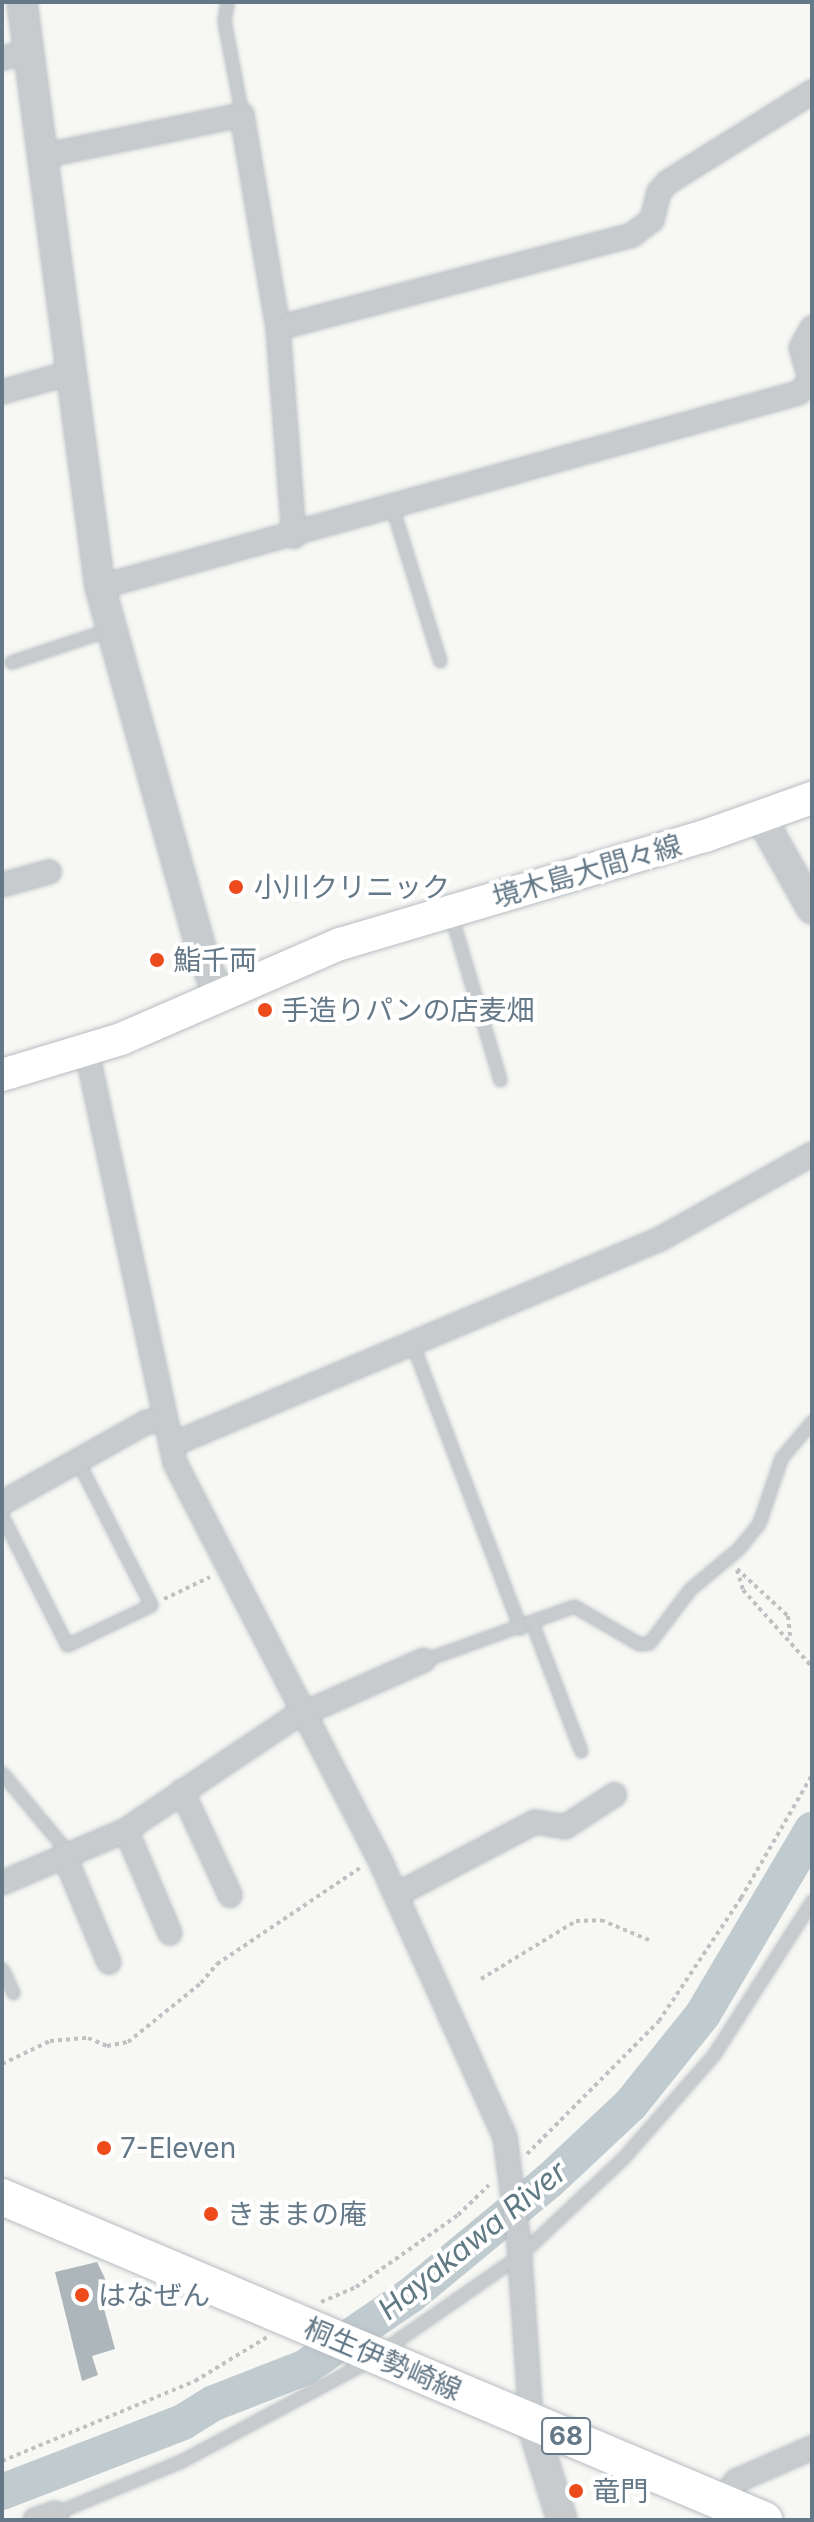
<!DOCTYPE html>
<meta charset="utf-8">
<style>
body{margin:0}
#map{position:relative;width:814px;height:2522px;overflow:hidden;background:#f7f7f4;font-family:Inter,"Noto Sans JP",sans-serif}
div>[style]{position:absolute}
.river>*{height:36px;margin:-18px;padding:0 18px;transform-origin:18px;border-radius:18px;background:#c0cbd0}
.building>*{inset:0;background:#adb6bb}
.path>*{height:4px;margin-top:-2px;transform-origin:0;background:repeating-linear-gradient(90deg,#bec1c3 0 4px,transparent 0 8px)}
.roads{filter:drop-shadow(0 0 2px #b7bdc1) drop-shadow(0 0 2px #b7bdc1)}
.service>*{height:11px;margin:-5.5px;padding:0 5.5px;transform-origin:5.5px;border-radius:5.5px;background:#c7cbce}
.minor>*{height:22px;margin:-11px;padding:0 11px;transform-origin:11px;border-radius:11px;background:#c7cbce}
.tertiary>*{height:28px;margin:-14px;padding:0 14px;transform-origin:14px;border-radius:14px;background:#c7cbce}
.secondary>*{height:32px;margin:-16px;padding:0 16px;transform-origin:16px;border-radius:16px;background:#fff}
.primary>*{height:36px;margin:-18px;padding:0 18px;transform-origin:18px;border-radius:18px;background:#fff}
.dots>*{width:22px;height:22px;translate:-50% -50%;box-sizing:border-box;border:4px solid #fff;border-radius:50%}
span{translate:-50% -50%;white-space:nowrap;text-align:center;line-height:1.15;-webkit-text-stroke:8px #fff;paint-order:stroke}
.shield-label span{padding:2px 6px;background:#fff;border:2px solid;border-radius:6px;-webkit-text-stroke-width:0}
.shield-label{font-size:26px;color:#647887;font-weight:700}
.street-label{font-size:28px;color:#647887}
.poi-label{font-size:28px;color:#647887}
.left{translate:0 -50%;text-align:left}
.water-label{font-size:30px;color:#607a83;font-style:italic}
.frame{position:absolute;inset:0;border:4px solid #647887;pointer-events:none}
</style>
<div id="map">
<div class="river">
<div style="left:2px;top:2492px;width:194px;rotate:-21.1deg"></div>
<div style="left:183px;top:2422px;width:36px;rotate:-32deg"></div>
<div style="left:214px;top:2403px;width:97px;rotate:-21.3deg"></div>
<div style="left:304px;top:2368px;width:130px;rotate:-34.3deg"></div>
<div style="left:411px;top:2295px;width:179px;rotate:-39.6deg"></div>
<div style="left:549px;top:2181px;width:112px;rotate:-43.2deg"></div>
<div style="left:631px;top:2104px;width:115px;rotate:-51.3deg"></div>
<div style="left:703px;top:2014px;width:214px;rotate:-59.4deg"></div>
</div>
<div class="building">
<div style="clip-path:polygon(97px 2262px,111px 2291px,100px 2294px,115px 2349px,92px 2356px,98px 2375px,82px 2381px,55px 2272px)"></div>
</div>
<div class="path">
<div style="left:737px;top:1569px;width:69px;rotate:42.7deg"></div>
<div style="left:788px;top:1616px;width:20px;rotate:84deg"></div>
<div style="left:737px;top:1570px;width:21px;rotate:73deg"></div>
<div style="left:743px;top:1590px;width:103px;rotate:48.1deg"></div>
<div style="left:164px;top:1599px;width:51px;rotate:-25.6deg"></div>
<div style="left:481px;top:1979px;width:111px;rotate:-31.4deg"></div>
<div style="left:576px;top:1921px;width:25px;rotate:-2deg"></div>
<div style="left:601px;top:1920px;width:52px;rotate:22.6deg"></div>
<div style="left:2px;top:2064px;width:53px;rotate:-25.6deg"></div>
<div style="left:50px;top:2041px;width:38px;rotate:-5deg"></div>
<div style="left:88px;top:2038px;width:21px;rotate:23deg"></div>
<div style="left:107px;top:2046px;width:21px;rotate:-11deg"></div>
<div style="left:128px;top:2042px;width:94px;rotate:-38.9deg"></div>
<div style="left:201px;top:1983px;width:25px;rotate:-50deg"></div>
<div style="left:217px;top:1964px;width:172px;rotate:-33.9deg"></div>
<div style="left:527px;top:2154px;width:187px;rotate:-45.2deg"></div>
<div style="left:659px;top:2021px;width:148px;rotate:-56.3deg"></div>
<div style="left:741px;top:1898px;width:142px;rotate:-60deg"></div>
<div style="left:321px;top:2302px;width:38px;rotate:-23deg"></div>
<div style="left:356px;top:2287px;width:125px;rotate:-35.2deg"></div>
<div style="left:458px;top:2215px;width:43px;rotate:-44.1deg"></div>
<div style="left:2px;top:2461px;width:209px;rotate:-22.5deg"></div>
<div style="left:195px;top:2381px;width:84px;rotate:-31.4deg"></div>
</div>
<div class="roads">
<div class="service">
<div style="left:227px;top:2px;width:19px;rotate:99deg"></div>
<div style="left:224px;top:21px;width:96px;rotate:79.2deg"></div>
<div style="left:392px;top:507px;width:161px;rotate:72.7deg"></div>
<div style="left:11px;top:662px;width:104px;rotate:-18.4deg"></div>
<div style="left:450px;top:912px;width:175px;rotate:73.4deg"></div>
<div style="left:412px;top:1343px;width:305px;rotate:69.2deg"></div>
<div style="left:2px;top:1516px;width:144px;rotate:63.3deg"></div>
<div style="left:67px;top:1645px;width:93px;rotate:-25.5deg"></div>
<div style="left:151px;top:1605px;width:163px;rotate:-117deg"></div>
<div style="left:532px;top:1623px;width:137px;rotate:69.1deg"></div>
<div style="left:424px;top:1660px;width:159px;rotate:-19.8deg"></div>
<div style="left:574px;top:1606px;width:75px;rotate:30.3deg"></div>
<div style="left:639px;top:1644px;width:10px;rotate:-6deg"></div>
<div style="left:649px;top:1643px;width:68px;rotate:-52.8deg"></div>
<div style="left:690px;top:1589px;width:62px;rotate:-39.8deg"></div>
<div style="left:738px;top:1549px;width:33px;rotate:-51deg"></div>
<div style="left:759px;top:1523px;width:69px;rotate:-71.3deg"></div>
<div style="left:781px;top:1458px;width:48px;rotate:-50deg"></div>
<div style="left:2px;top:1773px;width:107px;rotate:50.3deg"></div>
<div style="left:2px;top:1969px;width:26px;rotate:65deg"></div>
<div style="left:383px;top:2350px;width:167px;rotate:-34.7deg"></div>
<div style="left:520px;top:2255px;width:141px;rotate:-43.3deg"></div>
<div style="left:623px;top:2158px;width:138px;rotate:-48.8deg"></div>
<div style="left:714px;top:2054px;width:182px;rotate:-57.4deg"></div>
<div style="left:55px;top:2513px;width:136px;rotate:-22.4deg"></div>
<div style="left:181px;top:2461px;width:214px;rotate:-28.1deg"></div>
</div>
<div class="minor">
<div style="left:2px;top:58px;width:26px;rotate:-11deg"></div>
<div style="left:42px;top:156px;width:204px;rotate:-11.6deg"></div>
<div style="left:242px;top:115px;width:216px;rotate:80.4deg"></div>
<div style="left:278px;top:328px;width:209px;rotate:85.6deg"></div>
<div style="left:278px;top:328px;width:366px;rotate:-14.7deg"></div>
<div style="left:632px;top:235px;width:25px;rotate:-37deg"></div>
<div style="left:652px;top:220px;width:29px;rotate:-76deg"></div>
<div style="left:659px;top:192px;width:13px;rotate:-48deg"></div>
<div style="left:668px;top:182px;width:170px;rotate:-32deg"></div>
<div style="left:2px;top:392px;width:71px;rotate:-15.6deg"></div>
<div style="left:100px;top:587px;width:724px;rotate:-15.53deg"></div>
<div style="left:798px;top:393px;width:17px;rotate:-40deg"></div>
<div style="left:811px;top:382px;width:35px;rotate:-106deg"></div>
<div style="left:801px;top:348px;width:23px;rotate:-61deg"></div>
<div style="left:2px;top:885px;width:49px;rotate:-15.5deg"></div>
<div style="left:87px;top:1052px;width:420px;rotate:77.9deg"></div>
<div style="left:175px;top:1463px;width:445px;rotate:62.7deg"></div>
<div style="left:379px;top:1858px;width:306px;rotate:65.7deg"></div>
<div style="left:505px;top:2137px;width:108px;rotate:82.5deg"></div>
<div style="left:519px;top:2244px;width:177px;rotate:86.1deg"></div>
<div style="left:171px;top:1445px;width:531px;rotate:-22.84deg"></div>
<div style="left:660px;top:1239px;width:174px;rotate:-29.2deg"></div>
<div style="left:2px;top:1503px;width:166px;rotate:-29.2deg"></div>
<div style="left:147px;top:1422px;width:15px;rotate:-8deg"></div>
<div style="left:182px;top:1791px;width:115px;rotate:65.2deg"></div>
<div style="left:126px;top:1830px;width:112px;rotate:66.9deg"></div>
<div style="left:65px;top:1857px;width:114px;rotate:67.3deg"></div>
<div style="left:2px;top:1883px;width:135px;rotate:-23.1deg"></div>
<div style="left:126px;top:1830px;width:199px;rotate:-33.9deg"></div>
<div style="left:291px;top:1719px;width:145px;rotate:-23.9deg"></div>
<div style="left:396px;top:1895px;width:157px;rotate:-27.7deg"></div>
<div style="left:535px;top:1822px;width:30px;rotate:9deg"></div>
<div style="left:565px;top:1827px;width:59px;rotate:-33.1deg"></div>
<div style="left:720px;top:2503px;width:27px;rotate:-54deg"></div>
<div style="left:736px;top:2481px;width:83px;rotate:-23.5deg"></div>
<div style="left:35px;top:2520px;width:21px;rotate:-19deg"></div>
<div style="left:55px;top:2513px;width:7px;rotate:74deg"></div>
</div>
<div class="tertiary">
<div style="left:22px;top:2px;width:590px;rotate:82.41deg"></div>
<div style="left:100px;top:587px;width:390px;rotate:74.4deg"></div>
<div style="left:205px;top:963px;width:35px;rotate:65deg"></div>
<div style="left:761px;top:818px;width:104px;rotate:60.7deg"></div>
<div style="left:531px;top:2421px;width:104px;rotate:72.6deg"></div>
</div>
<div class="secondary">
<div style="left:2px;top:1075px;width:124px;rotate:-16.8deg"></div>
<div style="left:121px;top:1039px;width:239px;rotate:-23.5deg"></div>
<div style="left:340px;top:944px;width:381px;rotate:-16.5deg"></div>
<div style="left:705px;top:836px;width:114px;rotate:-19.6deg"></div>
</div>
<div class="primary">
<div style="left:2px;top:2197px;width:828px;rotate:22.97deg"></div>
</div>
</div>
<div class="dots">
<div style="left:236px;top:887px;background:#ee4b1d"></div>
<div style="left:157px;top:960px;background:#ee4b1d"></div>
<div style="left:265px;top:1010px;background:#ee4b1d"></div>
<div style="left:104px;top:2148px;background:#ee4b1d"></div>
<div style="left:211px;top:2214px;background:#ee4b1d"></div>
<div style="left:82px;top:2295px;background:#ee4b1d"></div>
<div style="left:576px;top:2491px;background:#ee4b1d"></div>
</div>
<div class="shield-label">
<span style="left:566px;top:2436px">68</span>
</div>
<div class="street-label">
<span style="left:587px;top:871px;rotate:-16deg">境木島大間々線</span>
<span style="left:383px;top:2359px;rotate:23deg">桐生伊勢崎線</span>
</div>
<div class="poi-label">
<span class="left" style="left:254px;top:887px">小川クリニック</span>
<span class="left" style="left:173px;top:960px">鮨千両</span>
<span class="left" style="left:281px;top:1010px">手造りパンの店麦畑</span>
<span class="left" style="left:120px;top:2148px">7-Eleven</span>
<span class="left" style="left:227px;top:2214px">きままの庵</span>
<span class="left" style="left:98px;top:2295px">はなぜん</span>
<span class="left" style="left:592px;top:2491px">竜門</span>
</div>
<div class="water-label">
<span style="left:472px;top:2240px;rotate:-39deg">Hayakawa River</span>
</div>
<div class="frame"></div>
</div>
